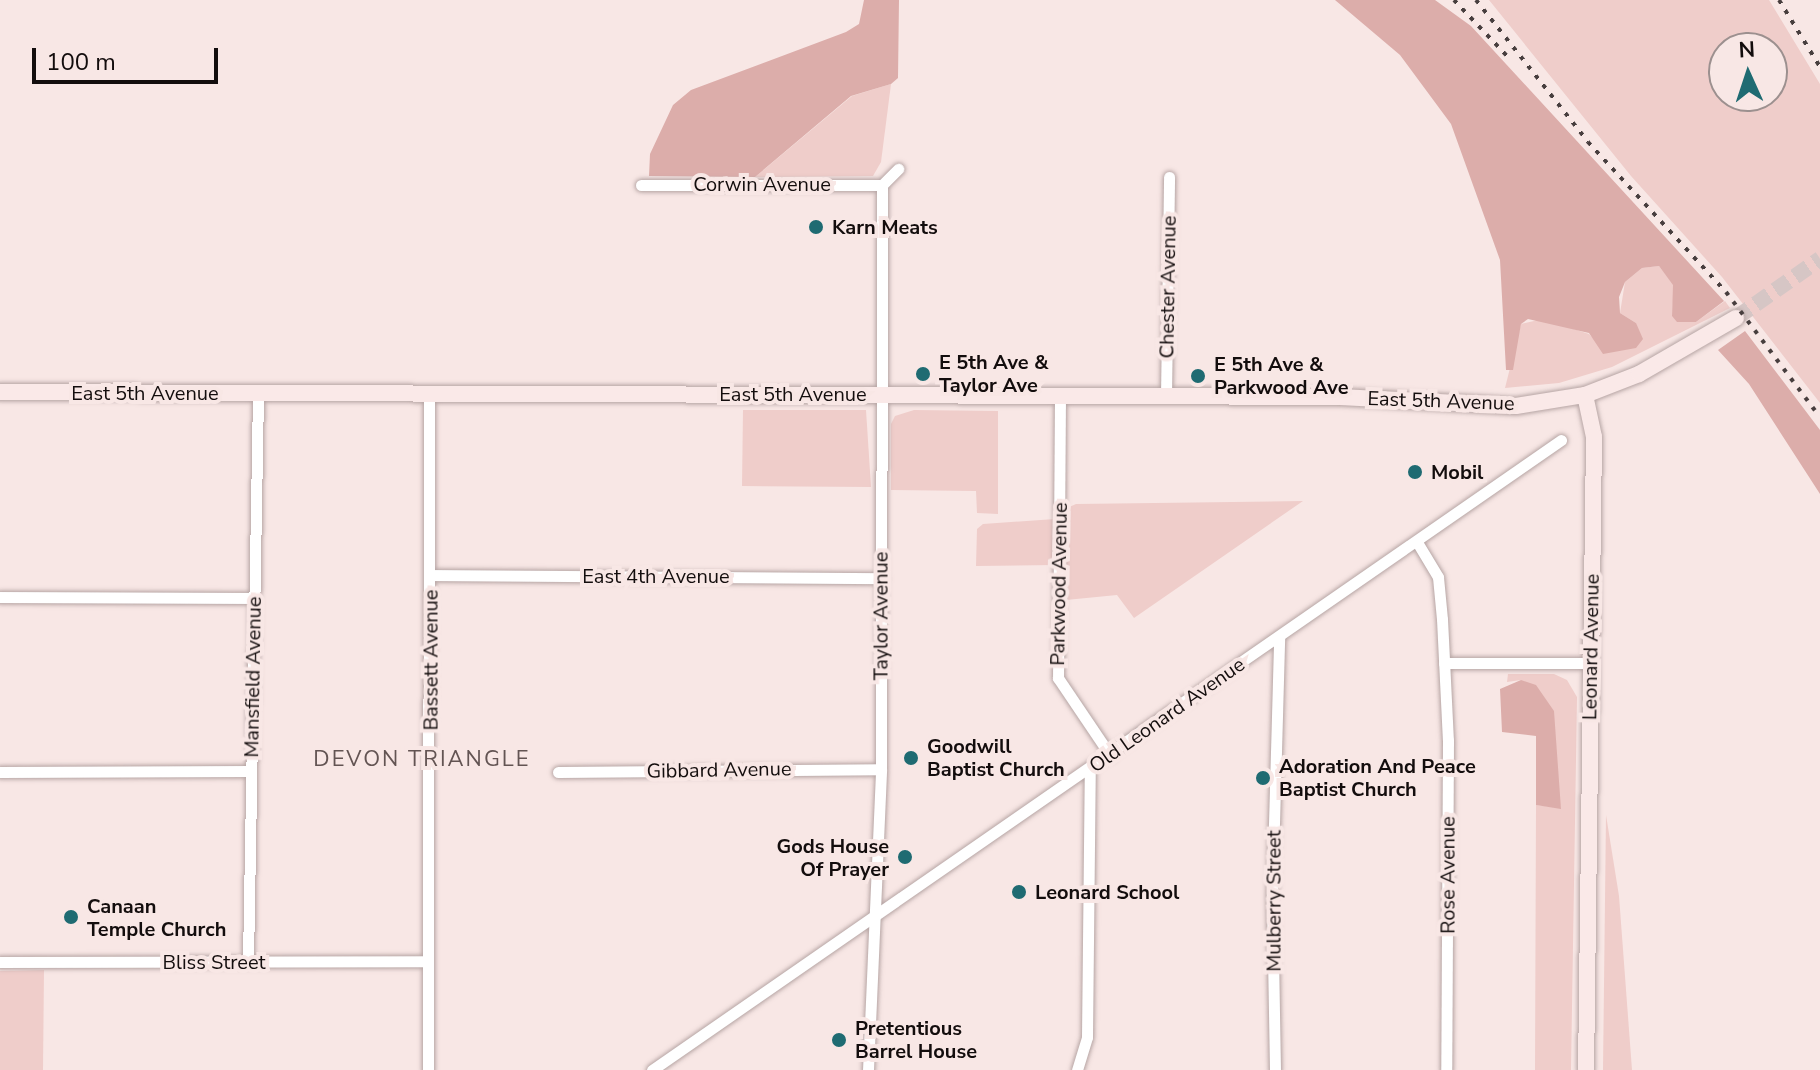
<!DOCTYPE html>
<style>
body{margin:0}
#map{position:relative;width:1820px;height:1070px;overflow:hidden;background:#f8e7e5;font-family:"Nunito Sans",sans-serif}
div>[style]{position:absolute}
.green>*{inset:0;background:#efcdca}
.forest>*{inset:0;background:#dcadaa}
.secondary-tunnel>*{height:16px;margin-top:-8px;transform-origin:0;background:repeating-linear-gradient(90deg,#d6c6c5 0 16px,transparent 0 24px)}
.roads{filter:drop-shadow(0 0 2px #b6a5a4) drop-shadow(0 0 2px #b6a5a4)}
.street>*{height:11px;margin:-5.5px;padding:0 5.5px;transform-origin:5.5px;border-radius:5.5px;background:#fff}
.secondary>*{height:16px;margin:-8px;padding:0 8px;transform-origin:8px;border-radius:8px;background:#fae9e8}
.rail>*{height:4px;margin-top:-2px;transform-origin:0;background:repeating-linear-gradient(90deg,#473e3e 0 4px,transparent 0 12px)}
.dots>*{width:22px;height:22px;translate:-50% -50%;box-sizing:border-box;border:4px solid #f8e7e5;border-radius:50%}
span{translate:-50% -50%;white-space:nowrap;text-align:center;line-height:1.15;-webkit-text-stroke:8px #f8e7e5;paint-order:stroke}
.street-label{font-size:20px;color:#130d0d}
.poi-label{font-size:20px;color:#130d0d;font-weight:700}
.left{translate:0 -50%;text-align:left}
.right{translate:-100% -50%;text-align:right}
.neighbourhood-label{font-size:22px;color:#635453;letter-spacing:2px}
.north{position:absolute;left:1708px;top:32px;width:80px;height:80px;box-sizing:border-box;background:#f8e7e5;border:2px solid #9c908f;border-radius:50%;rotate:357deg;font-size:22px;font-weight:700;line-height:32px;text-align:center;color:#130d0d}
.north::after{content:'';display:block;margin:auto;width:28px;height:36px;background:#1f6b72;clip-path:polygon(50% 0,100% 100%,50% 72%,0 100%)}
.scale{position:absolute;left:32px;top:48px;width:186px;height:36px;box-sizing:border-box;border:4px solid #130d0d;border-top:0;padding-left:10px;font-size:24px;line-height:28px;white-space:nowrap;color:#130d0d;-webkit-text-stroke:6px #f8e7e5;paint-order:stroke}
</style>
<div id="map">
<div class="green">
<div style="clip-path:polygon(evenodd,1489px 0,1769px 0,1820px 84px,1820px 403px,1722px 277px,1631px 176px,1489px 0,1724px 48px,1772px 48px,1772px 96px,1724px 96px,1724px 48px)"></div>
<div style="clip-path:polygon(891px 84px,881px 162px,873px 176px,755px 177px,852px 96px)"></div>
<div style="clip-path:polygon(1659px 266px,1674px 285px,1672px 316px,1696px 322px,1725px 301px,1730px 308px,1612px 367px,1559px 383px,1505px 388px,1521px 324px,1543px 319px,1589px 334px,1600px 345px,1636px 323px,1620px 313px,1625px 282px,1642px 268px)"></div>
<div style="clip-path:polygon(743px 410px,866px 410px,871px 487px,742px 486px)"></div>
<div style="clip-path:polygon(914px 410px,998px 411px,998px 514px,977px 513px,976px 491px,891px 490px,891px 424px,895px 416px)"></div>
<div style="clip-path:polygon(1303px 501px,1134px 618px,1117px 595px,1066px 600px,1066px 518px,1067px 508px,1076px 504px)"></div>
<div style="clip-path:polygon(1055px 519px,1055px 565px,976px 566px,977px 529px,983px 524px)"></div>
<div style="clip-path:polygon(1508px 674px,1554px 674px,1567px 680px,1577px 697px,1571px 1070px,1535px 1070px,1536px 805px,1561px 808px,1521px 680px,1507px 682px)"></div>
<div style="clip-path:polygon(1606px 815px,1619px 896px,1632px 1070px,1603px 1070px)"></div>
<div style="clip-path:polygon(44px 970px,43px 1070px,0 1070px,0 971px)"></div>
</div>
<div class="forest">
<div style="clip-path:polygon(864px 0,899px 0,898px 78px,891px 84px,851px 96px,755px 177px,649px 176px,650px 154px,673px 105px,691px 90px,846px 32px,859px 24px)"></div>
<div style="clip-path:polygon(1335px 0,1435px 0,1471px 26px,1724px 301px,1696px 322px,1677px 322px,1672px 316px,1673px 285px,1659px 266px,1642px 268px,1625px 282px,1619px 297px,1620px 313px,1636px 323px,1643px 339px,1636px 348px,1603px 354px,1589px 333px,1528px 319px,1521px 324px,1513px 370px,1506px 370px,1500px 260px,1451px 124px,1400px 55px)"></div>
<div style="clip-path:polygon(1745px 331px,1820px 430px,1820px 494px,1749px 384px,1718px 350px)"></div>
<div style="clip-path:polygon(1521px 680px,1536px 685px,1554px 711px,1561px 809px,1536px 805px,1536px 736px,1502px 732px,1500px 689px)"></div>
</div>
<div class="secondary-tunnel">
<div style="left:1736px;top:318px;width:103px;rotate:-35.1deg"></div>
</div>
<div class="roads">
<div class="street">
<div style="left:641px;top:185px;width:241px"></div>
<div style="left:1060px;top:396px;width:282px;rotate:90.4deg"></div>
<div style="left:1058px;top:678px;width:93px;rotate:56deg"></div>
<div style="left:1166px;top:397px;width:220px;rotate:-89.2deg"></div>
<div style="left:1417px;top:542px;width:41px;rotate:59deg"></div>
<div style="left:1438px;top:577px;width:42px;rotate:84.6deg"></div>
<div style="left:1442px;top:619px;width:121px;rotate:87.2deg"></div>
<div style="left:1448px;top:740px;width:330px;rotate:90.3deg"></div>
<div style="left:430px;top:575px;width:452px;rotate:0.4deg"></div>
<div style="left:0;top:597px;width:254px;rotate:0.2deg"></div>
<div style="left:1444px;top:663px;width:147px"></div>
<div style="left:0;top:772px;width:251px;rotate:-0.2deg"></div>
<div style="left:558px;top:772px;width:323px;rotate:-0.5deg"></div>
<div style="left:248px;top:961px;width:568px;rotate:-88.99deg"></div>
<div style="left:0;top:962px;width:428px;rotate:-0.1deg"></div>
<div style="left:428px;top:1070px;width:677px;rotate:-89.92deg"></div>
<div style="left:652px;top:1070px;width:1106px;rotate:-34.72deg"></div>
<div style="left:868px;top:1070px;width:301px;rotate:-87.5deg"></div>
<div style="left:881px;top:769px;width:584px;rotate:-89.9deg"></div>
<div style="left:882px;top:185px;width:23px;rotate:-45deg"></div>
<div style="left:1077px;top:1070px;width:34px;rotate:-73deg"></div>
<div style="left:1087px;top:1037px;width:268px;rotate:-89.4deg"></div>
<div style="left:1275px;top:1070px;width:175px;rotate:-91deg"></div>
<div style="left:1272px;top:895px;width:258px;rotate:-88.4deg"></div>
</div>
<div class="secondary">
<div style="left:0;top:392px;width:1340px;rotate:0.21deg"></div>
<div style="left:1340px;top:397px;width:176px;rotate:2.9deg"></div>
<div style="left:1516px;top:406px;width:70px;rotate:-9.1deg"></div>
<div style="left:1585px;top:395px;width:58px;rotate:-21.3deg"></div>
<div style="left:1639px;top:374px;width:112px;rotate:-30deg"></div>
<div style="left:1585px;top:395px;width:43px;rotate:77.9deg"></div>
<div style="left:1594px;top:437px;width:633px;rotate:90.72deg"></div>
</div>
</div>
<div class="rail">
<div style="left:1454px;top:0;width:80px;rotate:46.5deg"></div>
<div style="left:1476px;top:0;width:181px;rotate:51.7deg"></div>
<div style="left:1588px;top:142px;width:204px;rotate:47.4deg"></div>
<div style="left:1726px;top:292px;width:156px;rotate:53.1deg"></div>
<div style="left:1779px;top:0;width:79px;rotate:58.5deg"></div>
</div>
<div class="dots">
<div style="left:816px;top:227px;background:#1f6b72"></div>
<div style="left:923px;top:374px;background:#1f6b72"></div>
<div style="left:1198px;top:376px;background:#1f6b72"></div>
<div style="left:1415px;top:472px;background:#1f6b72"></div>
<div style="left:911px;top:758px;background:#1f6b72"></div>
<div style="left:1263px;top:778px;background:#1f6b72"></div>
<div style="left:905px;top:857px;background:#1f6b72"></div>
<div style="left:1019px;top:892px;background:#1f6b72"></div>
<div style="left:71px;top:917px;background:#1f6b72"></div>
<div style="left:839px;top:1040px;background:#1f6b72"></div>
</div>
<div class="street-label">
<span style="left:762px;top:184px">Corwin Avenue</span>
<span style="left:1168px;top:287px;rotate:-89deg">Chester Avenue</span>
<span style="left:145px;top:393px">East 5th Avenue</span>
<span style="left:793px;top:394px">East 5th Avenue</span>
<span style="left:1441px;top:401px;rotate:2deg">East 5th Avenue</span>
<span style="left:656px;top:576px">East 4th Avenue</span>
<span style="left:1059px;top:584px;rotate:-89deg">Parkwood Avenue</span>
<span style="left:881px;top:616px;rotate:-90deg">Taylor Avenue</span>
<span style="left:1591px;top:647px;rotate:-89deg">Leonard Avenue</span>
<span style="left:431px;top:660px;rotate:-90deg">Bassett Avenue</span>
<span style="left:253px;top:677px;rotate:-89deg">Mansfield Avenue</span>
<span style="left:1167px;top:715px;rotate:-35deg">Old Leonard Avenue</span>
<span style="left:719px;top:770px;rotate:-1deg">Gibbard Avenue</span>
<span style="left:1448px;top:875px;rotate:-90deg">Rose Avenue</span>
<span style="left:1274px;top:901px;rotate:-90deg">Mulberry Street</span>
<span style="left:214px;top:962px">Bliss Street</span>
</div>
<div class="poi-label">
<span class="left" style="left:832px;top:227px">Karn Meats</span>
<span class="left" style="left:939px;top:374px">E 5th Ave &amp;<br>Taylor Ave</span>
<span class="left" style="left:1214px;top:376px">E 5th Ave &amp;<br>Parkwood Ave</span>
<span class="left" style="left:1431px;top:472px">Mobil</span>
<span class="left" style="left:927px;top:758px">Goodwill<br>Baptist Church</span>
<span class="left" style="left:1279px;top:778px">Adoration And Peace<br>Baptist Church</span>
<span class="right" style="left:889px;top:858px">Gods House<br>Of Prayer</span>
<span class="left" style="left:1035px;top:892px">Leonard School</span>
<span class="left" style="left:87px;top:918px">Canaan<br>Temple Church</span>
<span class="left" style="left:855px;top:1040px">Pretentious<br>Barrel House</span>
</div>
<div class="neighbourhood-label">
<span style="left:422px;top:760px">DEVON TRIANGLE</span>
</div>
<div class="north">N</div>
<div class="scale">100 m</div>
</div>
